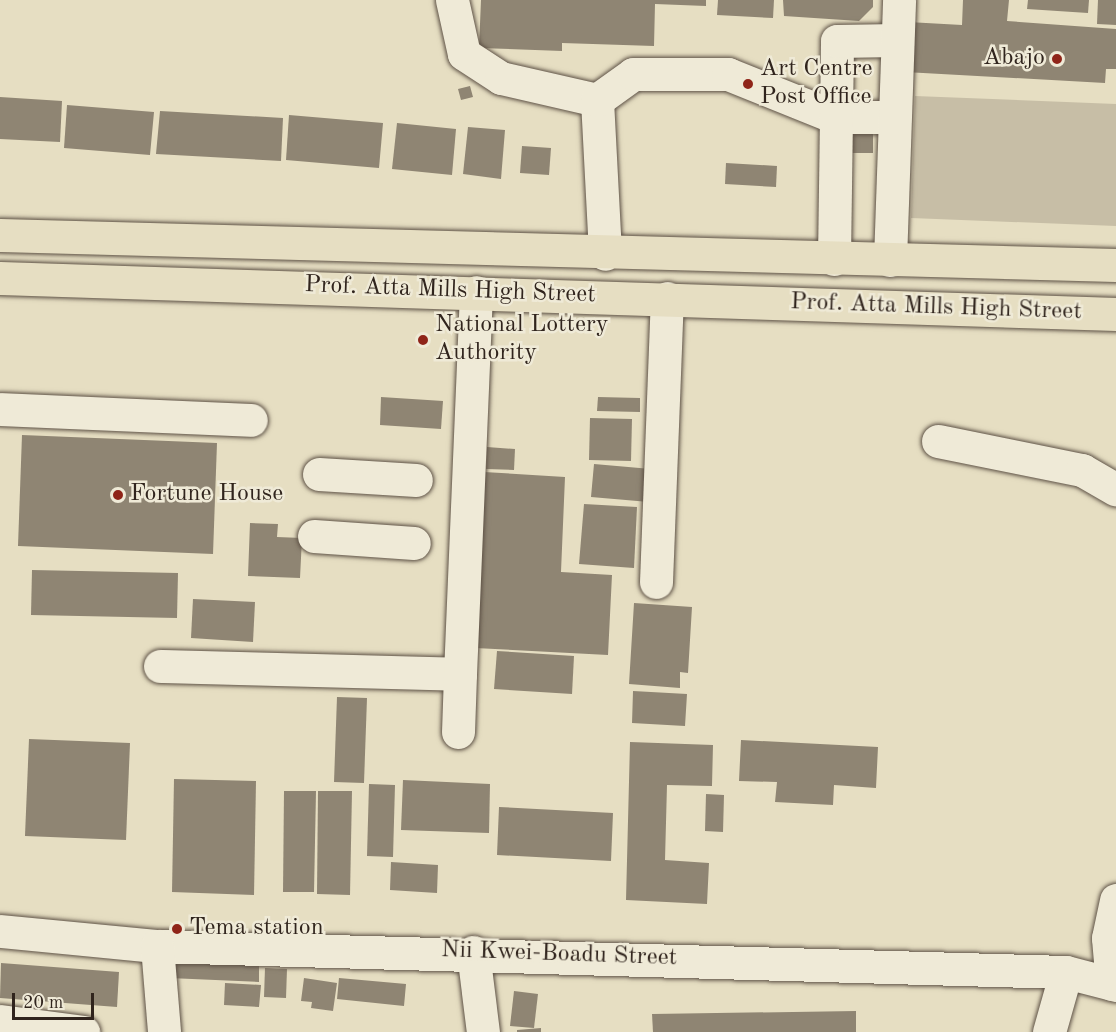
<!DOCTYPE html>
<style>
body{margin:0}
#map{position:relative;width:1116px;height:1032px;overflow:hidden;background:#e6dec2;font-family:"Old Standard TT",serif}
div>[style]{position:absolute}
.green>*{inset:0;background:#c7bea6}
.building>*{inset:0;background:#8f8573}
.roads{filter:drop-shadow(0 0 2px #5e5246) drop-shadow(0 0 2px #5e5246)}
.minor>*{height:33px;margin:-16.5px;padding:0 16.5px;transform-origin:16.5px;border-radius:16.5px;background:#efead7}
.major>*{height:33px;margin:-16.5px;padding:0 16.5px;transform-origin:16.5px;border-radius:16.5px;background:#e6dec2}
.dots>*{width:16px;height:16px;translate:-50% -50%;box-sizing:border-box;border:3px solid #efead7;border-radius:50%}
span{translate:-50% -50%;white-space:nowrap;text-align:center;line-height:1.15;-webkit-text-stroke:5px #efead7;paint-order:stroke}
.poi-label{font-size:24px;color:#30241d}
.right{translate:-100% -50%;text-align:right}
.left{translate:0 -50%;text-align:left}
.street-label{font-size:24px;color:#30241d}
.scale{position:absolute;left:12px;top:993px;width:82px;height:27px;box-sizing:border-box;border:3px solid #30241d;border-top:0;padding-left:8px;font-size:18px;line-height:21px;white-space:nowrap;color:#30241d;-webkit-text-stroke:4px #efead7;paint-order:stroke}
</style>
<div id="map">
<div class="green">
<div style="clip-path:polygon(915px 96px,1116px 104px,1116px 226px,911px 218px)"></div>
</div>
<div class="building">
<div style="clip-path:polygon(481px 0,706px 0,706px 6px,655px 4px,654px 46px,562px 43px,562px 51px,479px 48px)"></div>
<div style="clip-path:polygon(718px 0,774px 0,773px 18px,717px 15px)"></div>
<div style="clip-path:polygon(783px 0,873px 0,873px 7px,859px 21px,784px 16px)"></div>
<div style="clip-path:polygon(963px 0,1009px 0,1007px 21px,1116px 29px,1116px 69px,1106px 69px,1105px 83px,905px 72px,908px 22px,962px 25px)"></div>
<div style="clip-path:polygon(1028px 0,1089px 0,1088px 13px,1027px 9px)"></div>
<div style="clip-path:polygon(1098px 0,1116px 0,1116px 25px,1097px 24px)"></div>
<div style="clip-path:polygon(470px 86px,473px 97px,461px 100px,458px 89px)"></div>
<div style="clip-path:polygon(0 97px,62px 101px,60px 142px,0 139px)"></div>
<div style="clip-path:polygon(67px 105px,154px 112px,150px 155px,64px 148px)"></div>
<div style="clip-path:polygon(160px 111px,283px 118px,281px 161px,156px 154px)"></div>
<div style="clip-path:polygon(289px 115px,383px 123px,379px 168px,286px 160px)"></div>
<div style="clip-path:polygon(397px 123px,456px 129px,452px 175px,392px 169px)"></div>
<div style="clip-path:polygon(468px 127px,505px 130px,501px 179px,463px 174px)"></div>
<div style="clip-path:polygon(850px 127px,873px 127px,873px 153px,851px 153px)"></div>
<div style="clip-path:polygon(522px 146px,551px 148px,549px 175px,520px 173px)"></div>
<div style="clip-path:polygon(726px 163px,777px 166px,776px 187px,725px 184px)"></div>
<div style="clip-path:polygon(381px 397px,443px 401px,441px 429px,380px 425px)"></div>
<div style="clip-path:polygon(598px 397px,640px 398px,640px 412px,597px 411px)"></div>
<div style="clip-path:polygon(590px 418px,632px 419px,631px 461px,589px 460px)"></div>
<div style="clip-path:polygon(22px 435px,217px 443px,213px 554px,18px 546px)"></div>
<div style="clip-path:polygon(487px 447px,515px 449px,514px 470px,486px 469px)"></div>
<div style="clip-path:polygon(594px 464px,651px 469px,649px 502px,591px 497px)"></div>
<div style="clip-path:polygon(484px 472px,565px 477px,561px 572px,612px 575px,608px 655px,475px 648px)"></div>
<div style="clip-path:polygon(584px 504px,637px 507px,634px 568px,579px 564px)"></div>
<div style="clip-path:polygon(250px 523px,278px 524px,277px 537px,302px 538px,300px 578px,248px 576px)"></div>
<div style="clip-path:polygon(32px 570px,178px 573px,177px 618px,31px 615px)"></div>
<div style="clip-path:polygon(193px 599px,255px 602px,253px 642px,191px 638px)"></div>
<div style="clip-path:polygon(634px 603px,692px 607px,688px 673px,680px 672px,680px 688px,629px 684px)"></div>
<div style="clip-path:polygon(497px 651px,574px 656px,572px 694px,494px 689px)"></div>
<div style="clip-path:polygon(633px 691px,687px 694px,685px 726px,632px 723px)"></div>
<div style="clip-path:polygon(337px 697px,367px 698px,364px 783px,334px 782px)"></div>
<div style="clip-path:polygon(29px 739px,130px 743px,126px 840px,25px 836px)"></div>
<div style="clip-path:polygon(741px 740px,878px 747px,876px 788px,834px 785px,833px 805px,775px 802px,777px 782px,739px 781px)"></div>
<div style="clip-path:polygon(630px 742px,713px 745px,712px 786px,667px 785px,665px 860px,709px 863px,707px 904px,626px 900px)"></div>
<div style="clip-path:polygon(174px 779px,256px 781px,254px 895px,172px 892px)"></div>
<div style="clip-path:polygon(403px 780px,490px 784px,489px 833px,401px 830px)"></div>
<div style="clip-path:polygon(369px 784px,395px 785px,393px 857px,367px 856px)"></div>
<div style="clip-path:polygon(284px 791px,316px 791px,314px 892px,283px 892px)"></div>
<div style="clip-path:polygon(318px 791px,352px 791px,350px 895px,317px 894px)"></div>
<div style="clip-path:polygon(706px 794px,724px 795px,723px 832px,705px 831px)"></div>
<div style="clip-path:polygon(499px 807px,613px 813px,611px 861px,497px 855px)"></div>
<div style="clip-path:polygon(391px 862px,438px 865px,437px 893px,390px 890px)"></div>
<div style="clip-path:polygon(170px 960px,259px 965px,259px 982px,169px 978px)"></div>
<div style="clip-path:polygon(1px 963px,119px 972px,117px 1007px,0 998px)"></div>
<div style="clip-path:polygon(265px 968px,287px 969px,286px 998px,264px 997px)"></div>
<div style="clip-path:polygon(304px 978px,337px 983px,333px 1011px,311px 1008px,312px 1002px,301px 1001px)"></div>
<div style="clip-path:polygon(339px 978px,406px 984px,404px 1006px,337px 999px)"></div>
<div style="clip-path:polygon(225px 983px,261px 985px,259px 1007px,224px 1005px)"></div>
<div style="clip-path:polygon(514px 991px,538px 994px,534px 1028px,510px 1026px)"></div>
<div style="clip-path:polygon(856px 1011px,856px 1032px,653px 1032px,652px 1014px)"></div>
<div style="clip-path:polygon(541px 1028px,541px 1032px,517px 1032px,517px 1030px)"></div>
</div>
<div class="roads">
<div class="minor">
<div style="left:452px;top:0;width:55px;rotate:77.5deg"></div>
<div style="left:464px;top:54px;width:44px;rotate:33deg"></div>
<div style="left:501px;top:78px;width:98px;rotate:12.9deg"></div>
<div style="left:597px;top:100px;width:154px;rotate:87deg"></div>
<div style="left:597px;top:100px;width:44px;rotate:-35.8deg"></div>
<div style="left:633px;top:74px;width:95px"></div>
<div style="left:728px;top:74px;width:115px;rotate:21.9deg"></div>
<div style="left:835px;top:117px;width:59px"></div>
<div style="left:834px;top:259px;width:218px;rotate:-89.2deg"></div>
<div style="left:837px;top:41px;width:60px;rotate:-1deg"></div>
<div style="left:890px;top:260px;width:260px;rotate:-88deg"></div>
<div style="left:1px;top:409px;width:250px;rotate:2.5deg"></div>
<div style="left:938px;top:441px;width:147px;rotate:11.4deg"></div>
<div style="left:1082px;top:470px;width:39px;rotate:30deg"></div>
<div style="left:319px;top:474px;width:97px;rotate:3.5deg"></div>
<div style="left:314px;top:536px;width:100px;rotate:4deg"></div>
<div style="left:656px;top:582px;width:284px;rotate:-87.8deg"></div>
<div style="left:160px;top:666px;width:300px;rotate:1.5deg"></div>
<div style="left:460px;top:674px;width:382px;rotate:-87.6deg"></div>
<div style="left:458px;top:732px;width:58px;rotate:-88deg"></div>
<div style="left:0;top:931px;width:158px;rotate:5.5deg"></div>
<div style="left:157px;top:946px;width:909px;rotate:1.64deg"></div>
<div style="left:1066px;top:972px;width:52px;rotate:14.6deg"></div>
<div style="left:157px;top:946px;width:86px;rotate:85.3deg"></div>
<div style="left:473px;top:952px;width:81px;rotate:82.9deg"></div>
<div style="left:1112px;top:984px;width:46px;rotate:-95deg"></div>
<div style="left:1108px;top:938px;width:39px;rotate:-78deg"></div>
<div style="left:0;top:1021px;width:84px;rotate:7.5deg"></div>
<div style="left:1049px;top:1032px;width:62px;rotate:-74.2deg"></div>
</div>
<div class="major">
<div style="left:0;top:235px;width:1116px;rotate:1.54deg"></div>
<div style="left:0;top:278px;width:1117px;rotate:1.85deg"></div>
</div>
</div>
<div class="dots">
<div style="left:1057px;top:59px;background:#8f2418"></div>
<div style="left:748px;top:84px;background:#8f2418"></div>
<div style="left:423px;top:340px;background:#8f2418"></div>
<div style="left:118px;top:495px;background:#8f2418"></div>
<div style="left:177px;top:929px;background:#8f2418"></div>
</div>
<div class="poi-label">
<span class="right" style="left:1045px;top:59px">Abajo</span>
<span class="left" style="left:760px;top:84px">Art Centre<br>Post Office</span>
<span class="left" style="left:435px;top:340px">National Lottery<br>Authority</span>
<span class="left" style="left:130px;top:495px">Fortune House</span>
<span class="left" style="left:189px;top:929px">Tema station</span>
</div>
<div class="street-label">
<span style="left:450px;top:291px;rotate:2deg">Prof. Atta Mills High Street</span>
<span style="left:936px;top:308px;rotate:2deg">Prof. Atta Mills High Street</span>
<span style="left:559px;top:955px;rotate:2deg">Nii Kwei-Boadu Street</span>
</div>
<div class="scale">20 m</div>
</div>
